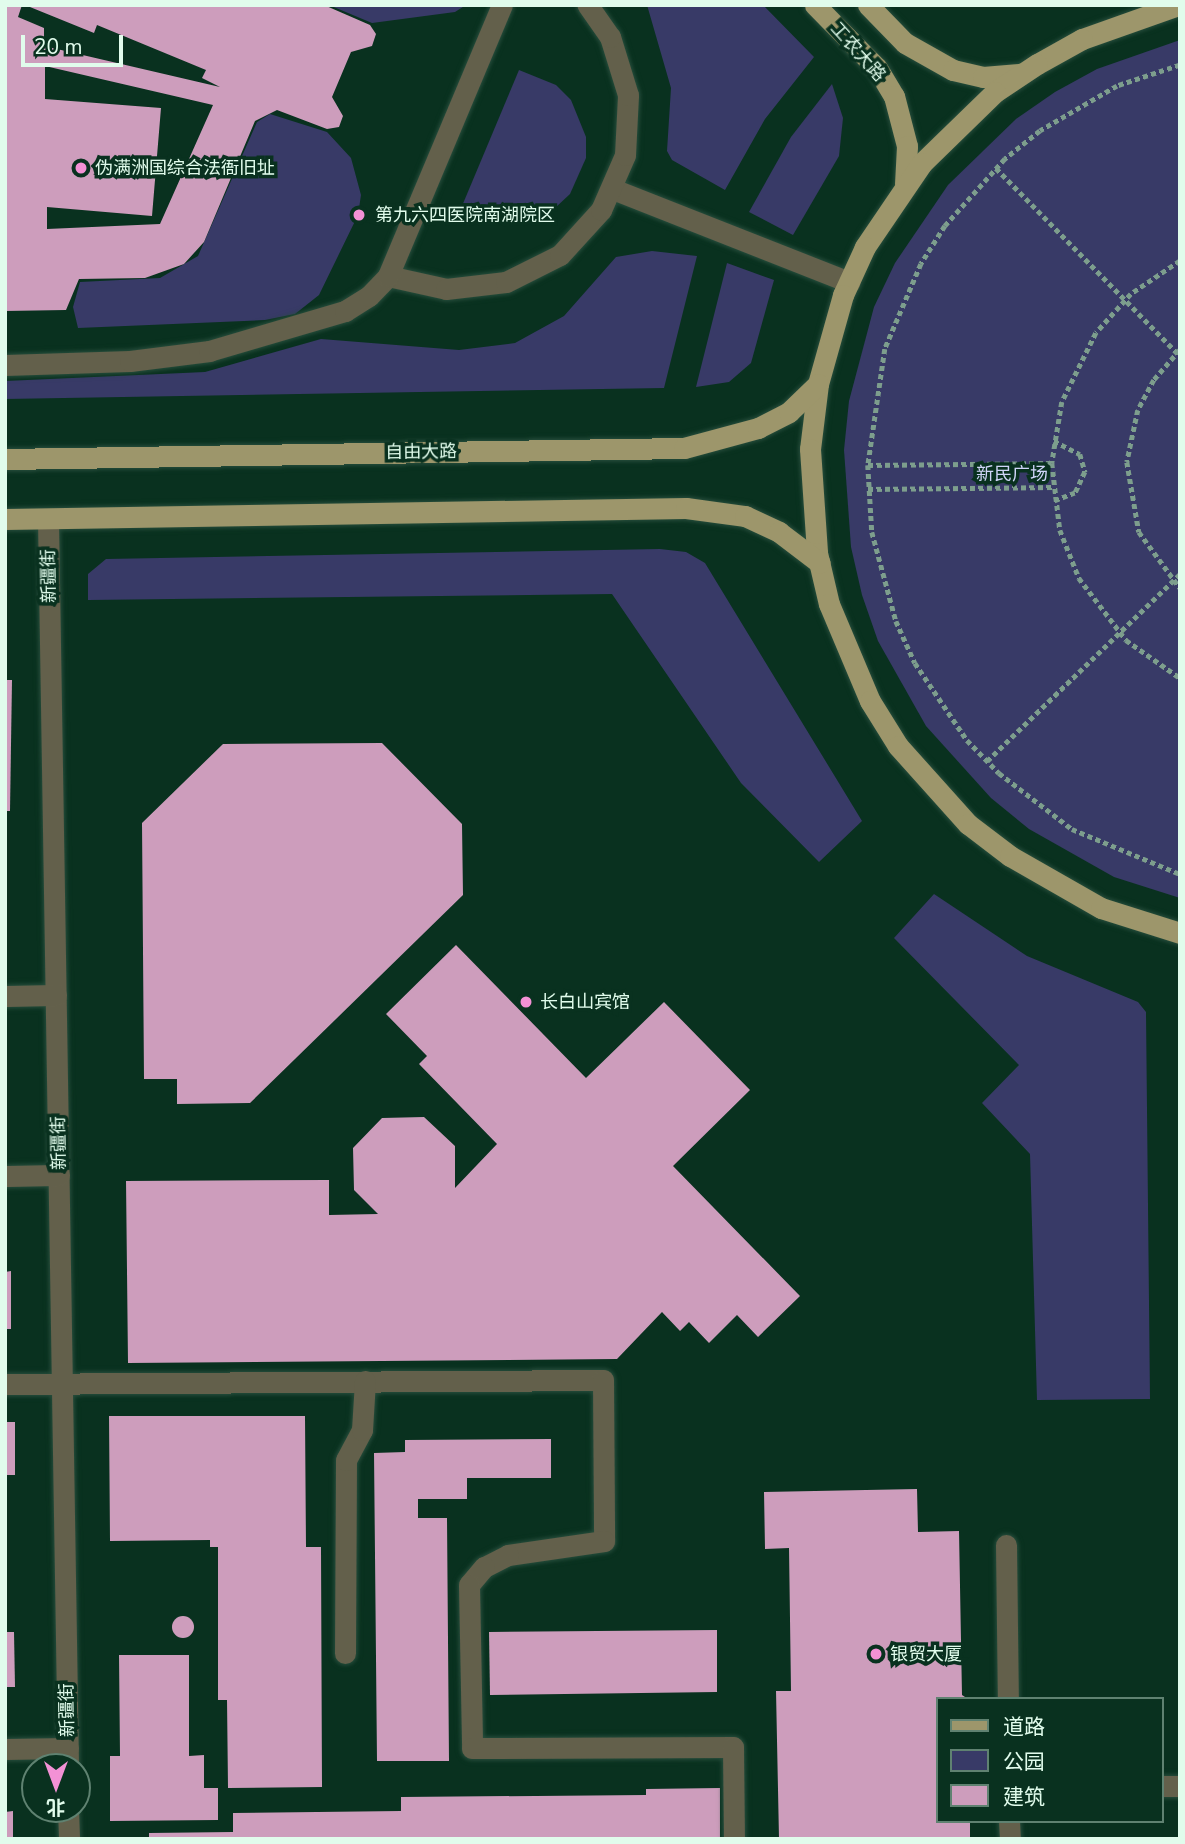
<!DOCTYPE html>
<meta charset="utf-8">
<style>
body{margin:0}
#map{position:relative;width:1185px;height:1844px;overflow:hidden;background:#09311f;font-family:"Nunito Sans","Noto Sans SC",sans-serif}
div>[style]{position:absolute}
.green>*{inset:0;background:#383a67}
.building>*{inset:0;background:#cd9dbc}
.round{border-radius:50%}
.path>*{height:4.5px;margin-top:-2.25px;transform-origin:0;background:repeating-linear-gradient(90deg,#7d9e8d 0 5px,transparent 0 8.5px)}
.roads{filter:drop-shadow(0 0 2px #274d3c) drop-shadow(0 0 2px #274d3c)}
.minor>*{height:21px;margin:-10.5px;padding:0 10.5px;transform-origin:10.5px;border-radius:10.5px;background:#63604b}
.major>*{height:21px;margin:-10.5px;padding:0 10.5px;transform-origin:10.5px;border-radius:10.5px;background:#9d966b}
.dots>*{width:19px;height:19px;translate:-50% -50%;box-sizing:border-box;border:4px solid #09311f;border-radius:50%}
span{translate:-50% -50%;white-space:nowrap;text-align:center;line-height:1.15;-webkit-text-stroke:7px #09311f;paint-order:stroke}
.street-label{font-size:18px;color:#e1fcec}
.poi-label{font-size:18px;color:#e1fcec}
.left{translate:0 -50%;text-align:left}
.park-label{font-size:18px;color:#d0d5f8}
.frame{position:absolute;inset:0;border:7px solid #e1fcec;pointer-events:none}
.legend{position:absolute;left:936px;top:1697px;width:228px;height:126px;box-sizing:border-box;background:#09311f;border:2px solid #5f8271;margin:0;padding:9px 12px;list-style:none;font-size:21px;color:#e1fcec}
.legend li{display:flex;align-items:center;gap:14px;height:35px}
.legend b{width:35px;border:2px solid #5f8271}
.north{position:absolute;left:21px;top:1753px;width:70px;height:70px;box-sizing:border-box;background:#09311f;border:2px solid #5f8271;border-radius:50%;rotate:180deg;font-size:19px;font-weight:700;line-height:28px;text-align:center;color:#e1fcec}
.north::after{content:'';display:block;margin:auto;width:24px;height:32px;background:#f391d5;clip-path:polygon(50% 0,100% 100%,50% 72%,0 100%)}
.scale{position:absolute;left:21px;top:35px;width:102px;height:32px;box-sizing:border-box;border:4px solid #e1fcec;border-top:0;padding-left:9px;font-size:21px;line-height:24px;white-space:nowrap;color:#e1fcec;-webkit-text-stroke:5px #09311f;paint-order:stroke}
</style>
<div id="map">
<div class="green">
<div style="clip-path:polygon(329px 5px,466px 5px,455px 12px,372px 23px)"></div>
<div style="clip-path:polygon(647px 5px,763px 5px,814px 57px,765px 119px,725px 190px,672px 160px,667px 151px,671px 88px)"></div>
<div style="clip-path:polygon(1180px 40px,1180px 898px,1114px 877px,1029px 829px,991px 798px,926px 726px,878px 641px,862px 595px,851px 547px,844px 450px,849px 401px,874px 307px,895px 263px,948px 185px,1016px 119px,1055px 92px,1097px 69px)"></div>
<div style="clip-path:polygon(519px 70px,556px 85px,571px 100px,586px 137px,586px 158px,570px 194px,555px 208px,519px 222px,499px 222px,462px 206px)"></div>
<div style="clip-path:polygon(832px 84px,843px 118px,839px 156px,793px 235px,749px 212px,791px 137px)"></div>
<div style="clip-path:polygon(270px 114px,327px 132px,351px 158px,361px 195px,358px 215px,319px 295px,295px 314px,265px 320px,78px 328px,73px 307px,80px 282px,160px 278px,198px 256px,257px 122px)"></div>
<div style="clip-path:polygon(652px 251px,697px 256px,664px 388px,5px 399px,5px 381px,205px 372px,321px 339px,459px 350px,515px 343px,564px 316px,616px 257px)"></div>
<div style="clip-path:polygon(727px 263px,774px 280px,751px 363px,729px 382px,696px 387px)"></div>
<div style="clip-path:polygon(660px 549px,686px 552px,705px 563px,862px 821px,819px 862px,741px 783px,612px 594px,88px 600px,88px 574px,106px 559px)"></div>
<div style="clip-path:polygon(934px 894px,1027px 956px,1138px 1002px,1146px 1012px,1150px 1399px,1037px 1400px,1030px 1154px,982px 1103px,1019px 1065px,894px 938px)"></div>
</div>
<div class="building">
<div style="clip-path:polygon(evenodd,5px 5px,22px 5px,18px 17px,44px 28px,44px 46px,220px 87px,202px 78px,206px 70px,97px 25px,94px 33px,25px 5px,324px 5px,370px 25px,376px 34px,372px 46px,351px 52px,332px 97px,343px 116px,339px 127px,327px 129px,277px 110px,255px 121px,204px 242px,184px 264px,145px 278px,79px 279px,66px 310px,5px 311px,5px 5px,45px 66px,213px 105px,160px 224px,47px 229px,47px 207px,152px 216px,161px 108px,45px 99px,45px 66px)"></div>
<div style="clip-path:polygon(5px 680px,12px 680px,10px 811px,5px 811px)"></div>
<div style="clip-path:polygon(382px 743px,462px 824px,463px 895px,250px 1103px,177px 1104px,177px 1079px,144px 1079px,142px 823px,223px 744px)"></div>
<div style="clip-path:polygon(456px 945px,586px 1078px,664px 1002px,750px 1090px,673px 1166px,800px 1296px,758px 1337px,737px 1315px,709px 1343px,689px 1322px,680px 1331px,662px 1312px,617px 1359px,128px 1363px,126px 1181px,329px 1180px,329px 1215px,378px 1214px,354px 1190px,353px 1148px,382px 1118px,424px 1117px,455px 1146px,455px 1188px,497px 1144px,419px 1064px,427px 1056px,386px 1014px)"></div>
<div style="clip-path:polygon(11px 1271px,11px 1329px,5px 1329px,5px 1272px)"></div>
<div style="clip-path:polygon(109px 1416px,305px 1416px,306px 1547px,321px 1547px,322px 1787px,228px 1788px,227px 1700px,218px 1700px,218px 1547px,210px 1547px,210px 1540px,110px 1541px)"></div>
<div style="clip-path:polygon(5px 1422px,15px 1422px,15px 1475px,5px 1475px)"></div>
<div style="clip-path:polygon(551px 1439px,551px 1478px,467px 1478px,467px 1499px,418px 1499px,418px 1518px,447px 1518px,449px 1761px,377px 1761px,374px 1453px,405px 1452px,405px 1440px)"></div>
<div style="clip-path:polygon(917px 1489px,918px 1532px,959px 1531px,962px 1695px,968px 1699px,938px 1699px,938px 1821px,970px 1821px,970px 1839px,779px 1839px,776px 1691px,791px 1691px,789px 1548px,765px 1549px,764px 1492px)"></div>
<div class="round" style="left:172px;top:1616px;width:22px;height:22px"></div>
<div style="clip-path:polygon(717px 1630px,717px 1692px,490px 1695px,489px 1632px)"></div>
<div style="clip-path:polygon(5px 1632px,14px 1632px,15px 1687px,5px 1687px)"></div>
<div style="clip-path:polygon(119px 1655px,189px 1655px,189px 1756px,204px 1755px,204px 1788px,218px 1788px,218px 1820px,110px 1821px,110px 1756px,120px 1756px)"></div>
<div style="clip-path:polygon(720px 1788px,720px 1839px,149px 1839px,149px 1833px,233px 1832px,233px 1813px,401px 1811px,401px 1797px,646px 1795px,646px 1789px)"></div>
<div style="clip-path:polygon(13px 1811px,13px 1839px,5px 1839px,5px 1812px)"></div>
</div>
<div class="path">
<div style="left:1180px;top:65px;width:66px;rotate:161.6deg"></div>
<div style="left:1117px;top:86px;width:89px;rotate:149.7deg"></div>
<div style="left:1040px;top:131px;width:45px;rotate:141.3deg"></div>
<div style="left:1005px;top:159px;width:90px;rotate:131.8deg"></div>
<div style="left:945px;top:226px;width:45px;rotate:122.3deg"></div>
<div style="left:921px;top:264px;width:92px;rotate:113deg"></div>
<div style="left:885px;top:349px;width:117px;rotate:98.3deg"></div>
<div style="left:868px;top:465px;width:67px;rotate:86.6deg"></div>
<div style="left:872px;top:532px;width:92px;rotate:74.9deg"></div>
<div style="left:896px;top:621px;width:46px;rotate:65.7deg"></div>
<div style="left:915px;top:663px;width:93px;rotate:56deg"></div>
<div style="left:967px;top:740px;width:46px;rotate:45.9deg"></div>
<div style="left:999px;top:773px;width:92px;rotate:37.5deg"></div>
<div style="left:1072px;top:829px;width:117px;rotate:22.6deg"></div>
<div style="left:996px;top:168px;width:263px;rotate:45.6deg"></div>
<div style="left:1180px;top:261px;width:59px;rotate:146deg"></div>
<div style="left:1131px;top:294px;width:52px;rotate:131.9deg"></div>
<div style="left:1096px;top:333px;width:77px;rotate:116.2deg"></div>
<div style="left:1062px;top:402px;width:62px;rotate:99.3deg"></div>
<div style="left:1052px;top:463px;width:67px;rotate:83.2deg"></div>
<div style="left:1060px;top:530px;width:52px;rotate:68.4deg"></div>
<div style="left:1079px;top:578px;width:78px;rotate:52.8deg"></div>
<div style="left:1126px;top:640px;width:66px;rotate:35.1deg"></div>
<div style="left:1180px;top:350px;width:40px;rotate:131deg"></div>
<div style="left:1154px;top:380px;width:34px;rotate:118deg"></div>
<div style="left:1138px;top:410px;width:53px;rotate:101.9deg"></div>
<div style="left:1127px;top:462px;width:71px;rotate:80.3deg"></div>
<div style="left:1139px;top:532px;width:69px;rotate:53.8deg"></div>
<div style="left:1054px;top:441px;width:29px;rotate:27deg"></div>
<div style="left:1080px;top:454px;width:19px;rotate:74deg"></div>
<div style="left:1085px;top:472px;width:23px;rotate:115deg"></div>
<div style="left:1075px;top:493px;width:22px;rotate:159deg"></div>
<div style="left:868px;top:465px;width:184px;rotate:-0.6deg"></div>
<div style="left:868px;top:489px;width:185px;rotate:-0.6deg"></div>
<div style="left:987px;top:761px;width:269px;rotate:-44.1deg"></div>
</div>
<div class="roads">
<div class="minor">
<div style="left:613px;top:189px;width:254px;rotate:21.5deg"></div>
<div style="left:388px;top:276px;width:59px;rotate:12.6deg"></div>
<div style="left:446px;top:289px;width:60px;rotate:-6.7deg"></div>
<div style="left:506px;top:282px;width:60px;rotate:-26.6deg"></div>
<div style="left:560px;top:255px;width:61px;rotate:-47.7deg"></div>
<div style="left:601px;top:210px;width:60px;rotate:-66.4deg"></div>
<div style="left:625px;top:155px;width:60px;rotate:-87.1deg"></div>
<div style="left:628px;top:95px;width:61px;rotate:-107.2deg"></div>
<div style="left:610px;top:37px;width:39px;rotate:-125deg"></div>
<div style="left:5px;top:365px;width:125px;rotate:-1.8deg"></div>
<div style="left:130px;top:361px;width:80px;rotate:-7.2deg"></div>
<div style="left:209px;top:351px;width:142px;rotate:-16.4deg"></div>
<div style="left:345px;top:311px;width:28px;rotate:-32deg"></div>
<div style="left:369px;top:296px;width:28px;rotate:-46deg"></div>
<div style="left:388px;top:276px;width:294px;rotate:-67.2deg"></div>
<div style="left:48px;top:519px;width:1248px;rotate:89.08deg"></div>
<div style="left:5px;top:996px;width:51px;rotate:-1.1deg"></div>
<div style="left:5px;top:1176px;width:54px;rotate:-1.1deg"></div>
<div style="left:5px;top:1384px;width:598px;rotate:-0.38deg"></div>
<div style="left:603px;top:1380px;width:161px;rotate:89.6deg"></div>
<div style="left:604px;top:1541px;width:97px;rotate:171.7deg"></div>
<div style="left:508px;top:1555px;width:27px;rotate:153deg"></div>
<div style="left:484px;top:1567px;width:23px;rotate:130deg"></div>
<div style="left:469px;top:1585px;width:163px;rotate:88.9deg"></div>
<div style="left:472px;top:1748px;width:261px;rotate:-0.2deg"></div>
<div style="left:733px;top:1747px;width:92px;rotate:89.4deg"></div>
<div style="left:1006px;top:1545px;width:154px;rotate:89.3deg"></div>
<div style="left:345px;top:1653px;width:193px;rotate:-89.7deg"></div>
<div style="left:346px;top:1460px;width:34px;rotate:-62deg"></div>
<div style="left:362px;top:1430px;width:49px;rotate:-86.5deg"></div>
<div style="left:5px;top:1749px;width:63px;rotate:-0.9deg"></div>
<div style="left:1162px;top:1786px;width:18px"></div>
<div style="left:68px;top:1809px;width:30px;rotate:88deg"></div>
<div style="left:1009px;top:1821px;width:18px;rotate:87deg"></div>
</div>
<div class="major">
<div style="left:815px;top:5px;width:88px;rotate:45.5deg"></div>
<div style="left:877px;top:68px;width:33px;rotate:59deg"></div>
<div style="left:894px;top:96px;width:52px;rotate:75.4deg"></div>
<div style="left:907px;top:146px;width:38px;rotate:93deg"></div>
<div style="left:868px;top:5px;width:53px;rotate:45.8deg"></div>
<div style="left:905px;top:43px;width:55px;rotate:29.4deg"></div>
<div style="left:953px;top:70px;width:31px;rotate:13deg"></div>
<div style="left:983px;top:77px;width:36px;rotate:-5deg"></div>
<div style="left:1178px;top:5px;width:102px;rotate:160.5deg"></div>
<div style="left:1082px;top:39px;width:51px;rotate:150.9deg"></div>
<div style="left:1037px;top:64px;width:50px;rotate:146.3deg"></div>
<div style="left:995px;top:92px;width:102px;rotate:135.8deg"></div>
<div style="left:922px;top:163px;width:102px;rotate:124.2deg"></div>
<div style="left:865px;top:247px;width:53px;rotate:114.6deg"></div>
<div style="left:843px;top:295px;width:92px;rotate:105.7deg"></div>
<div style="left:818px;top:384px;width:65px;rotate:97deg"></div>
<div style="left:810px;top:449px;width:104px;rotate:86.1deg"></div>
<div style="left:817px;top:553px;width:52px;rotate:76.8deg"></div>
<div style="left:829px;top:604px;width:105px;rotate:67.1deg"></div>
<div style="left:870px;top:701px;width:53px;rotate:58.1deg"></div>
<div style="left:898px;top:746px;width:105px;rotate:48.1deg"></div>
<div style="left:968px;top:824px;width:53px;rotate:37.3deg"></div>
<div style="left:1010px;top:856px;width:105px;rotate:29.7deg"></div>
<div style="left:1101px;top:908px;width:83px;rotate:17.6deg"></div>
<div style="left:5px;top:459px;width:679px;rotate:-0.93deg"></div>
<div style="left:684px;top:448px;width:77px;rotate:-15.1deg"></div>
<div style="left:758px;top:428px;width:35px;rotate:-27deg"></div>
<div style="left:789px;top:412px;width:40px;rotate:-44deg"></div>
<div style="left:5px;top:519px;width:681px;rotate:-0.93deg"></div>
<div style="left:686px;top:508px;width:60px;rotate:7.7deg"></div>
<div style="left:745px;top:516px;width:38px;rotate:25deg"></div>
<div style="left:779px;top:532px;width:51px;rotate:37.1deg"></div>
</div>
</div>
<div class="dots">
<div style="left:81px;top:168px;background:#f391d5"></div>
<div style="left:359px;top:215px;background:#f391d5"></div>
<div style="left:526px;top:1002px;background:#f391d5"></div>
<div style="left:876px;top:1654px;background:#f391d5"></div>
</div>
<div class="street-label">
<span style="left:858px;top:52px;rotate:48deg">工农大路</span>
<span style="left:421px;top:452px;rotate:-1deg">自由大路</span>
<span style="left:49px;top:576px;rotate:-91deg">新疆街</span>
<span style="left:59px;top:1143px;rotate:-91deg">新疆街</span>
<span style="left:67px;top:1710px;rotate:-91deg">新疆街</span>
</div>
<div class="poi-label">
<span class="left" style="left:95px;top:168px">伪满洲国综合法衙旧址</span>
<span class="left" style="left:375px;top:215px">第九六四医院南湖院区</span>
<span class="left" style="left:540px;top:1002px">长白山宾馆</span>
<span class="left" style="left:890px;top:1654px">银贸大厦</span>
</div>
<div class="park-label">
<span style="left:1012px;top:474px">新民广场</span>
</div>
<div class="frame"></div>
<ul class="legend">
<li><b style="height:9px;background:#9d966b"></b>道路</li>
<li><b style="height:19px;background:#383a67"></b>公园</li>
<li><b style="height:19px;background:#cd9dbc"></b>建筑</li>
</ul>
<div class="north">北</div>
<div class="scale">20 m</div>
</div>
